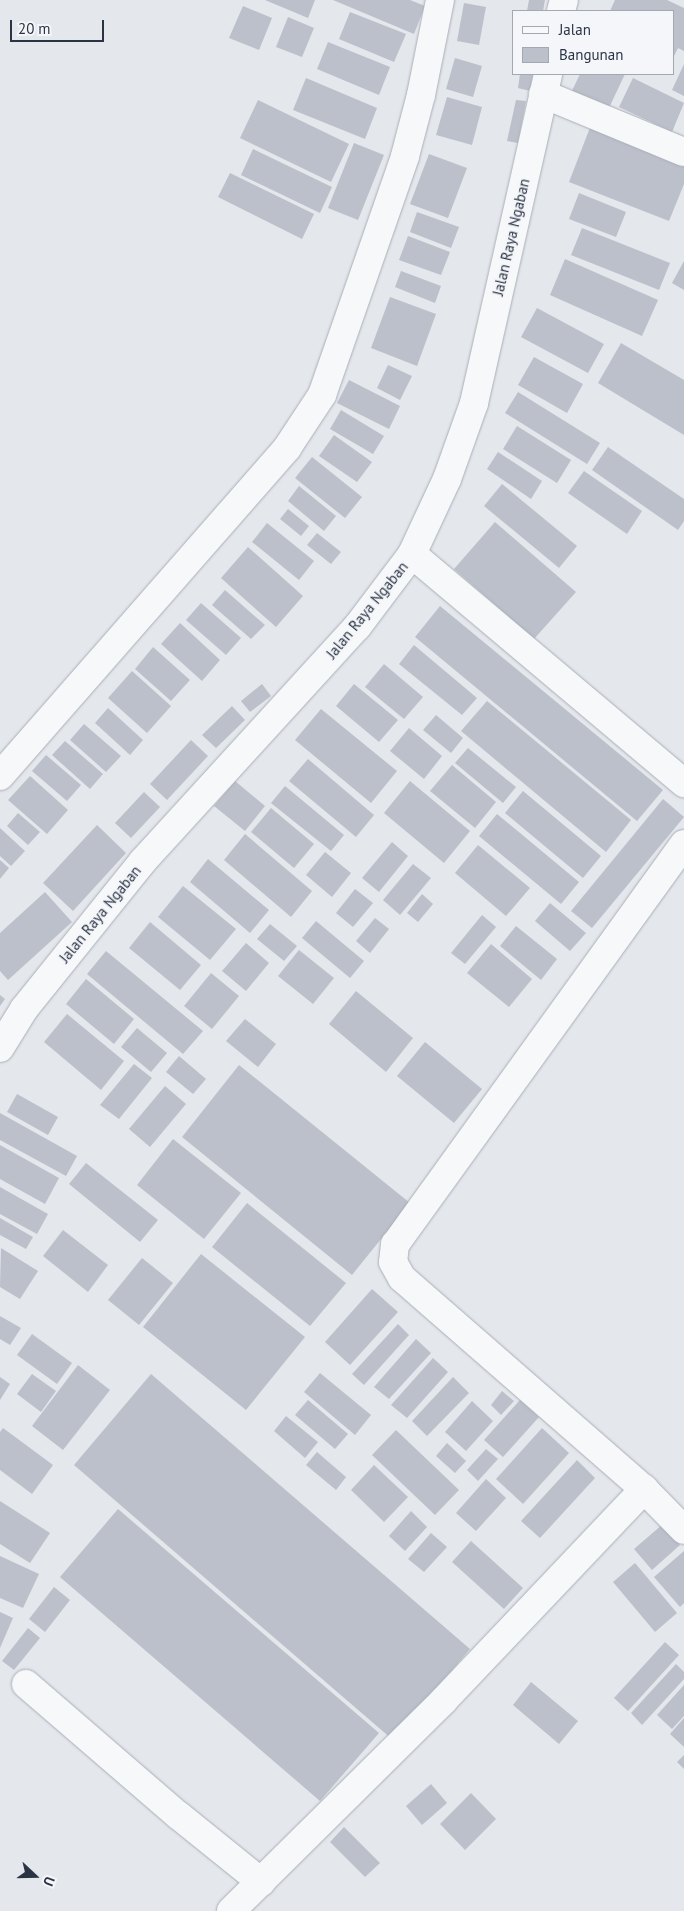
<!DOCTYPE html>
<style>
body{margin:0}
#map{position:relative;width:684px;height:1911px;overflow:hidden;background:#e4e7ec;font-family:"PT Sans",sans-serif}
div>[style]{position:absolute}
.building>*{inset:0;background:#bbc0ca}
.roads{filter:drop-shadow(0 0 1px #a9aeb7) drop-shadow(0 0 1px #a9aeb7)}
.minor>*{height:28px;margin:-14px;padding:0 14px;transform-origin:14px;border-radius:14px;background:#f7f8fa}
.tertiary>*{height:28px;margin:-14px;padding:0 14px;transform-origin:14px;border-radius:14px;background:#f7f8fa}
span{translate:-50% -50%;white-space:nowrap;text-align:center;line-height:1.15;-webkit-text-stroke:4.5px #f4f6f9;paint-order:stroke}
.street-label{font-size:15px;color:#2b3445}
.legend{position:absolute;left:512px;top:10px;width:162px;height:65px;box-sizing:border-box;background:#f4f6f9;border:1px solid #a4a8b1;margin:0;padding:6px 9px;list-style:none;font-size:15px;color:#2b3445}
.legend li{display:flex;align-items:center;gap:10px;height:25px}
.legend b{width:25px;border:1px solid #a4a8b1}
.north{position:absolute;left:10px;top:1851px;width:50px;height:50px;-webkit-text-stroke:4px #f4f6f9;paint-order:stroke;rotate:111deg;font-size:14px;font-weight:700;line-height:20px;text-align:center;color:#2b3445}
.north::after{content:'';display:block;margin:auto;width:18px;height:22px;background:#2b3445;clip-path:polygon(50% 0,100% 100%,50% 72%,0 100%)}
.scale{position:absolute;left:10px;top:20px;width:94px;height:22px;box-sizing:border-box;border:2px solid #2b3445;border-top:0;padding-left:6px;font-size:15px;line-height:18px;white-space:nowrap;color:#2b3445;-webkit-text-stroke:4px #f4f6f9;paint-order:stroke}
</style>
<div id="map">
<div class="building">
<div style="clip-path:polygon(265px 0,315px 0,308px 18px)"></div>
<div style="clip-path:polygon(333px 0,410px 0,425px 6px,414px 34px)"></div>
<div style="clip-path:polygon(529px 0,545px 0,543px 11px,527px 11px)"></div>
<div style="clip-path:polygon(615px 0,667px 0,684px 8px,684px 51px,678px 48px,673px 58px,673px 11px,610px 11px)"></div>
<div style="clip-path:polygon(464px 3px,486px 7px,479px 45px,457px 41px)"></div>
<div style="clip-path:polygon(243px 6px,272px 18px,259px 50px,229px 38px)"></div>
<div style="clip-path:polygon(350px 12px,406px 34px,394px 62px,339px 39px)"></div>
<div style="clip-path:polygon(288px 17px,314px 28px,302px 57px,276px 47px)"></div>
<div style="clip-path:polygon(328px 42px,390px 67px,379px 95px,317px 69px)"></div>
<div style="clip-path:polygon(455px 58px,482px 66px,473px 97px,446px 89px)"></div>
<div style="clip-path:polygon(684px 64px,684px 96px,672px 90px)"></div>
<div style="clip-path:polygon(520px 74px,533px 74px,530px 91px,518px 88px)"></div>
<div style="clip-path:polygon(580px 74px,625px 74px,607px 112px,570px 95px)"></div>
<div style="clip-path:polygon(306px 78px,377px 108px,365px 139px,293px 110px)"></div>
<div style="clip-path:polygon(633px 78px,684px 103px,672px 132px,619px 107px)"></div>
<div style="clip-path:polygon(447px 97px,482px 107px,472px 145px,436px 135px)"></div>
<div style="clip-path:polygon(258px 100px,349px 144px,331px 182px,240px 138px)"></div>
<div style="clip-path:polygon(516px 100px,526px 101px,518px 143px,507px 141px)"></div>
<div style="clip-path:polygon(591px 125px,684px 162px,684px 184px,669px 221px,569px 182px)"></div>
<div style="clip-path:polygon(354px 143px,384px 155px,358px 220px,328px 208px)"></div>
<div style="clip-path:polygon(253px 149px,332px 187px,320px 213px,241px 175px)"></div>
<div style="clip-path:polygon(429px 154px,467px 168px,448px 218px,410px 204px)"></div>
<div style="clip-path:polygon(230px 173px,314px 214px,302px 239px,218px 197px)"></div>
<div style="clip-path:polygon(579px 193px,626px 212px,616px 237px,569px 219px)"></div>
<div style="clip-path:polygon(417px 212px,459px 227px,451px 248px,410px 232px)"></div>
<div style="clip-path:polygon(582px 228px,670px 263px,659px 290px,571px 255px)"></div>
<div style="clip-path:polygon(408px 236px,450px 252px,441px 275px,399px 260px)"></div>
<div style="clip-path:polygon(565px 259px,658px 300px,642px 336px,550px 295px)"></div>
<div style="clip-path:polygon(684px 261px,684px 290px,672px 283px)"></div>
<div style="clip-path:polygon(401px 271px,441px 286px,435px 303px,395px 287px)"></div>
<div style="clip-path:polygon(390px 297px,436px 314px,417px 366px,371px 348px)"></div>
<div style="clip-path:polygon(537px 308px,604px 344px,588px 373px,521px 337px)"></div>
<div style="clip-path:polygon(621px 343px,684px 380px,684px 435px,598px 383px)"></div>
<div style="clip-path:polygon(534px 357px,583px 384px,567px 413px,518px 385px)"></div>
<div style="clip-path:polygon(388px 365px,412px 376px,400px 400px,377px 388px)"></div>
<div style="clip-path:polygon(349px 380px,400px 406px,389px 429px,337px 403px)"></div>
<div style="clip-path:polygon(518px 392px,600px 443px,587px 464px,505px 413px)"></div>
<div style="clip-path:polygon(341px 410px,384px 436px,373px 454px,330px 429px)"></div>
<div style="clip-path:polygon(517px 426px,571px 460px,557px 483px,503px 449px)"></div>
<div style="clip-path:polygon(334px 435px,372px 462px,357px 482px,319px 456px)"></div>
<div style="clip-path:polygon(608px 447px,684px 499px,684px 521px,678px 530px,592px 470px)"></div>
<div style="clip-path:polygon(498px 452px,542px 481px,531px 499px,487px 469px)"></div>
<div style="clip-path:polygon(312px 457px,362px 497px,345px 518px,295px 478px)"></div>
<div style="clip-path:polygon(584px 471px,642px 511px,627px 534px,568px 493px)"></div>
<div style="clip-path:polygon(502px 484px,577px 546px,559px 568px,484px 506px)"></div>
<div style="clip-path:polygon(299px 486px,336px 516px,324px 531px,288px 501px)"></div>
<div style="clip-path:polygon(288px 509px,309px 526px,301px 536px,280px 519px)"></div>
<div style="clip-path:polygon(495px 522px,576px 592px,534px 639px,454px 569px)"></div>
<div style="clip-path:polygon(267px 523px,314px 561px,299px 580px,252px 542px)"></div>
<div style="clip-path:polygon(317px 533px,341px 552px,331px 564px,307px 545px)"></div>
<div style="clip-path:polygon(248px 547px,303px 596px,276px 627px,221px 578px)"></div>
<div style="clip-path:polygon(225px 590px,265px 625px,251px 639px,212px 605px)"></div>
<div style="clip-path:polygon(201px 603px,241px 638px,226px 655px,186px 620px)"></div>
<div style="clip-path:polygon(440px 606px,663px 790px,637px 821px,415px 637px)"></div>
<div style="clip-path:polygon(180px 623px,220px 660px,202px 681px,161px 644px)"></div>
<div style="clip-path:polygon(414px 645px,477px 698px,462px 715px,399px 664px)"></div>
<div style="clip-path:polygon(153px 647px,190px 680px,171px 701px,135px 669px)"></div>
<div style="clip-path:polygon(384px 664px,423px 697px,404px 719px,365px 687px)"></div>
<div style="clip-path:polygon(132px 671px,171px 706px,147px 733px,108px 698px)"></div>
<div style="clip-path:polygon(262px 684px,271px 696px,250px 712px,241px 701px)"></div>
<div style="clip-path:polygon(354px 684px,398px 720px,379px 742px,336px 706px)"></div>
<div style="clip-path:polygon(487px 701px,631px 820px,606px 852px,461px 731px)"></div>
<div style="clip-path:polygon(232px 706px,245px 720px,216px 748px,202px 735px)"></div>
<div style="clip-path:polygon(108px 708px,143px 740px,130px 755px,95px 723px)"></div>
<div style="clip-path:polygon(321px 709px,397px 771px,371px 803px,295px 740px)"></div>
<div style="clip-path:polygon(436px 715px,463px 738px,451px 753px,423px 730px)"></div>
<div style="clip-path:polygon(84px 724px,121px 756px,106px 772px,70px 740px)"></div>
<div style="clip-path:polygon(409px 728px,442px 756px,424px 779px,390px 751px)"></div>
<div style="clip-path:polygon(191px 740px,208px 756px,167px 800px,150px 784px)"></div>
<div style="clip-path:polygon(65px 741px,103px 774px,90px 789px,52px 755px)"></div>
<div style="clip-path:polygon(468px 748px,516px 787px,503px 803px,455px 763px)"></div>
<div style="clip-path:polygon(46px 755px,81px 785px,67px 801px,32px 771px)"></div>
<div style="clip-path:polygon(308px 759px,374px 815px,356px 837px,289px 781px)"></div>
<div style="clip-path:polygon(452px 765px,496px 802px,475px 828px,430px 791px)"></div>
<div style="clip-path:polygon(30px 776px,68px 810px,47px 834px,8px 800px)"></div>
<div style="clip-path:polygon(235px 781px,265px 806px,245px 831px,214px 806px)"></div>
<div style="clip-path:polygon(410px 781px,470px 831px,444px 863px,384px 813px)"></div>
<div style="clip-path:polygon(285px 786px,344px 835px,331px 851px,271px 803px)"></div>
<div style="clip-path:polygon(523px 791px,601px 856px,583px 878px,505px 813px)"></div>
<div style="clip-path:polygon(144px 792px,160px 807px,131px 838px,115px 823px)"></div>
<div style="clip-path:polygon(663px 799px,684px 817px,592px 928px,571px 911px)"></div>
<div style="clip-path:polygon(271px 808px,314px 844px,294px 868px,251px 832px)"></div>
<div style="clip-path:polygon(18px 813px,40px 832px,28px 845px,7px 826px)"></div>
<div style="clip-path:polygon(497px 814px,579px 882px,561px 904px,479px 836px)"></div>
<div style="clip-path:polygon(97px 825px,126px 853px,73px 911px,43px 883px)"></div>
<div style="clip-path:polygon(0 828px,25px 851px,11px 866px,0 856px)"></div>
<div style="clip-path:polygon(245px 834px,312px 891px,291px 917px,224px 860px)"></div>
<div style="clip-path:polygon(392px 842px,408px 856px,379px 892px,362px 878px)"></div>
<div style="clip-path:polygon(478px 845px,530px 888px,506px 916px,455px 873px)"></div>
<div style="clip-path:polygon(325px 852px,351px 873px,332px 897px,306px 875px)"></div>
<div style="clip-path:polygon(208px 859px,269px 910px,250px 933px,190px 882px)"></div>
<div style="clip-path:polygon(0 860px,9px 868px,0 879px)"></div>
<div style="clip-path:polygon(413px 864px,431px 878px,400px 915px,383px 900px)"></div>
<div style="clip-path:polygon(183px 886px,236px 929px,210px 960px,158px 917px)"></div>
<div style="clip-path:polygon(355px 889px,373px 903px,353px 927px,336px 913px)"></div>
<div style="clip-path:polygon(45px 892px,72px 922px,8px 980px,0 971px,0 933px)"></div>
<div style="clip-path:polygon(422px 894px,433px 904px,418px 922px,407px 913px)"></div>
<div style="clip-path:polygon(550px 903px,586px 933px,570px 951px,535px 921px)"></div>
<div style="clip-path:polygon(482px 915px,496px 927px,465px 964px,451px 953px)"></div>
<div style="clip-path:polygon(375px 918px,389px 929px,370px 953px,356px 941px)"></div>
<div style="clip-path:polygon(316px 921px,364px 961px,350px 978px,302px 938px)"></div>
<div style="clip-path:polygon(150px 922px,201px 965px,180px 990px,129px 948px)"></div>
<div style="clip-path:polygon(270px 924px,297px 946px,284px 961px,257px 939px)"></div>
<div style="clip-path:polygon(516px 926px,557px 959px,541px 980px,500px 946px)"></div>
<div style="clip-path:polygon(246px 943px,269px 963px,246px 991px,222px 971px)"></div>
<div style="clip-path:polygon(491px 944px,532px 979px,509px 1007px,467px 973px)"></div>
<div style="clip-path:polygon(299px 950px,334px 978px,313px 1004px,278px 976px)"></div>
<div style="clip-path:polygon(106px 951px,203px 1031px,183px 1054px,87px 974px)"></div>
<div style="clip-path:polygon(211px 973px,239px 996px,212px 1029px,184px 1006px)"></div>
<div style="clip-path:polygon(86px 979px,134px 1019px,114px 1044px,66px 1004px)"></div>
<div style="clip-path:polygon(356px 991px,413px 1038px,386px 1072px,329px 1024px)"></div>
<div style="clip-path:polygon(0 995px,5px 999px,0 1006px)"></div>
<div style="clip-path:polygon(67px 1014px,124px 1061px,101px 1090px,44px 1042px)"></div>
<div style="clip-path:polygon(245px 1019px,276px 1044px,258px 1067px,226px 1041px)"></div>
<div style="clip-path:polygon(137px 1028px,167px 1053px,151px 1072px,121px 1047px)"></div>
<div style="clip-path:polygon(425px 1042px,482px 1089px,454px 1123px,397px 1076px)"></div>
<div style="clip-path:polygon(179px 1056px,206px 1079px,193px 1094px,166px 1072px)"></div>
<div style="clip-path:polygon(134px 1064px,152px 1078px,119px 1119px,100px 1105px)"></div>
<div style="clip-path:polygon(239px 1065px,410px 1203px,352px 1275px,182px 1137px)"></div>
<div style="clip-path:polygon(165px 1086px,186px 1104px,150px 1147px,129px 1129px)"></div>
<div style="clip-path:polygon(17px 1094px,58px 1117px,48px 1135px,7px 1112px)"></div>
<div style="clip-path:polygon(0 1113px,77px 1156px,66px 1176px,0 1140px)"></div>
<div style="clip-path:polygon(173px 1139px,241px 1193px,204px 1239px,137px 1185px)"></div>
<div style="clip-path:polygon(0 1145px,59px 1178px,45px 1204px,0 1179px)"></div>
<div style="clip-path:polygon(86px 1163px,158px 1220px,140px 1242px,69px 1184px)"></div>
<div style="clip-path:polygon(0 1187px,48px 1214px,37px 1234px,0 1214px)"></div>
<div style="clip-path:polygon(247px 1203px,346px 1283px,310px 1326px,212px 1247px)"></div>
<div style="clip-path:polygon(0 1218px,33px 1237px,26px 1249px,0 1235px)"></div>
<div style="clip-path:polygon(63px 1230px,108px 1265px,88px 1292px,43px 1256px)"></div>
<div style="clip-path:polygon(1px 1248px,38px 1271px,20px 1299px,0 1287px)"></div>
<div style="clip-path:polygon(201px 1254px,305px 1337px,246px 1410px,143px 1327px)"></div>
<div style="clip-path:polygon(142px 1258px,173px 1283px,139px 1325px,108px 1300px)"></div>
<div style="clip-path:polygon(372px 1289px,398px 1312px,350px 1365px,325px 1342px)"></div>
<div style="clip-path:polygon(0 1316px,21px 1328px,10px 1345px,0 1339px)"></div>
<div style="clip-path:polygon(398px 1324px,409px 1335px,364px 1385px,352px 1374px)"></div>
<div style="clip-path:polygon(32px 1334px,72px 1363px,57px 1384px,17px 1355px)"></div>
<div style="clip-path:polygon(416px 1339px,431px 1353px,389px 1399px,374px 1387px)"></div>
<div style="clip-path:polygon(433px 1358px,448px 1372px,407px 1418px,391px 1405px)"></div>
<div style="clip-path:polygon(78px 1365px,110px 1390px,63px 1450px,32px 1426px)"></div>
<div style="clip-path:polygon(320px 1373px,371px 1415px,355px 1435px,304px 1392px)"></div>
<div style="clip-path:polygon(32px 1374px,56px 1391px,41px 1412px,17px 1394px)"></div>
<div style="clip-path:polygon(151px 1374px,470px 1649px,393px 1740px,74px 1465px)"></div>
<div style="clip-path:polygon(0 1377px,10px 1384px,0 1400px)"></div>
<div style="clip-path:polygon(453px 1377px,469px 1393px,427px 1436px,412px 1421px)"></div>
<div style="clip-path:polygon(502px 1391px,514px 1401px,501px 1415px,491px 1405px)"></div>
<div style="clip-path:polygon(308px 1400px,348px 1434px,335px 1449px,295px 1415px)"></div>
<div style="clip-path:polygon(520px 1400px,539px 1417px,503px 1457px,484px 1440px)"></div>
<div style="clip-path:polygon(472px 1401px,493px 1421px,466px 1451px,445px 1432px)"></div>
<div style="clip-path:polygon(286px 1416px,318px 1442px,305px 1458px,274px 1431px)"></div>
<div style="clip-path:polygon(3px 1428px,53px 1465px,32px 1494px,0 1470px,0 1432px)"></div>
<div style="clip-path:polygon(542px 1428px,569px 1453px,523px 1504px,496px 1479px)"></div>
<div style="clip-path:polygon(396px 1430px,459px 1490px,435px 1515px,372px 1455px)"></div>
<div style="clip-path:polygon(447px 1443px,466px 1461px,455px 1473px,436px 1456px)"></div>
<div style="clip-path:polygon(486px 1449px,498px 1459px,478px 1481px,467px 1470px)"></div>
<div style="clip-path:polygon(317px 1452px,346px 1477px,336px 1490px,306px 1465px)"></div>
<div style="clip-path:polygon(577px 1460px,595px 1478px,540px 1538px,521px 1521px)"></div>
<div style="clip-path:polygon(374px 1465px,408px 1497px,384px 1522px,351px 1490px)"></div>
<div style="clip-path:polygon(486px 1479px,506px 1498px,476px 1531px,456px 1513px)"></div>
<div style="clip-path:polygon(0 1501px,50px 1533px,30px 1563px,0 1544px)"></div>
<div style="clip-path:polygon(118px 1509px,379px 1733px,320px 1801px,60px 1577px)"></div>
<div style="clip-path:polygon(411px 1511px,427px 1527px,405px 1551px,389px 1536px)"></div>
<div style="clip-path:polygon(663px 1524px,680px 1545px,652px 1570px,634px 1549px)"></div>
<div style="clip-path:polygon(431px 1533px,447px 1547px,424px 1572px,408px 1559px)"></div>
<div style="clip-path:polygon(471px 1541px,523px 1588px,504px 1609px,452px 1562px)"></div>
<div style="clip-path:polygon(684px 1551px,684px 1603px,680px 1607px,654px 1577px)"></div>
<div style="clip-path:polygon(0 1556px,39px 1574px,23px 1608px,0 1598px)"></div>
<div style="clip-path:polygon(635px 1563px,677px 1613px,655px 1632px,613px 1582px)"></div>
<div style="clip-path:polygon(54px 1587px,70px 1600px,45px 1632px,29px 1619px)"></div>
<div style="clip-path:polygon(0 1612px,13px 1618px,0 1648px)"></div>
<div style="clip-path:polygon(28px 1628px,40px 1638px,14px 1670px,2px 1661px)"></div>
<div style="clip-path:polygon(665px 1642px,679px 1655px,628px 1711px,614px 1698px)"></div>
<div style="clip-path:polygon(676px 1664px,684px 1672px,684px 1679px,642px 1725px,631px 1713px)"></div>
<div style="clip-path:polygon(531px 1682px,578px 1721px,559px 1744px,513px 1705px)"></div>
<div style="clip-path:polygon(684px 1685px,684px 1716px,672px 1729px,657px 1715px)"></div>
<div style="clip-path:polygon(684px 1718px,684px 1747px,670px 1734px)"></div>
<div style="clip-path:polygon(684px 1755px,684px 1769px,677px 1762px)"></div>
<div style="clip-path:polygon(431px 1784px,447px 1803px,422px 1825px,406px 1806px)"></div>
<div style="clip-path:polygon(471px 1793px,496px 1819px,465px 1850px,440px 1824px)"></div>
<div style="clip-path:polygon(344px 1827px,380px 1863px,365px 1877px,330px 1842px)"></div>
</div>
<div class="roads">
<div class="minor">
<div style="left:543px;top:94px;width:152px;rotate:22.4deg"></div>
<div style="left:412px;top:554px;width:356px;rotate:40.1deg"></div>
<div style="left:684px;top:844px;width:493px;rotate:125.8deg"></div>
<div style="left:395px;top:1244px;width:18px;rotate:96deg"></div>
<div style="left:393px;top:1262px;width:18px;rotate:61deg"></div>
<div style="left:402px;top:1278px;width:321px;rotate:41.1deg"></div>
<div style="left:644px;top:1489px;width:57px;rotate:45.7deg"></div>
<div style="left:26px;top:1684px;width:201px;rotate:40.8deg"></div>
<div style="left:178px;top:1815px;width:107px;rotate:38.9deg"></div>
<div style="left:231px;top:1911px;width:300px;rotate:-44.7deg"></div>
<div style="left:444px;top:1700px;width:291px;rotate:-46.5deg"></div>
</div>
<div class="tertiary">
<div style="left:561px;top:11px;width:11px;rotate:-75deg"></div>
<div style="left:0;top:776px;width:436px;rotate:-48.8deg"></div>
<div style="left:287px;top:448px;width:64px;rotate:-56.6deg"></div>
<div style="left:322px;top:395px;width:253px;rotate:-70.8deg"></div>
<div style="left:405px;top:156px;width:63px;rotate:-75.3deg"></div>
<div style="left:421px;top:95px;width:97px;rotate:-78.7deg"></div>
<div style="left:0;top:1048px;width:46px;rotate:-58.4deg"></div>
<div style="left:24px;top:1009px;width:190px;rotate:-51.2deg"></div>
<div style="left:143px;top:861px;width:317px;rotate:-47.6deg"></div>
<div style="left:357px;top:627px;width:91px;rotate:-53deg"></div>
<div style="left:412px;top:554px;width:83px;rotate:-65deg"></div>
<div style="left:447px;top:479px;width:81px;rotate:-70.4deg"></div>
<div style="left:474px;top:403px;width:337px;rotate:-77.3deg"></div>
</div>
</div>
<div class="street-label">
<span style="left:511px;top:237px;rotate:-77deg">Jalan Raya Ngaban</span>
<span style="left:367px;top:610px;rotate:-51deg">Jalan Raya Ngaban</span>
<span style="left:100px;top:914px;rotate:-51deg">Jalan Raya Ngaban</span>
</div>
<ul class="legend">
<li><b style="height:6px;background:#f7f8fa"></b>Jalan</li>
<li><b style="height:14px;background:#bbc0ca"></b>Bangunan</li>
</ul>
<div class="north">U</div>
<div class="scale">20 m</div>
</div>
